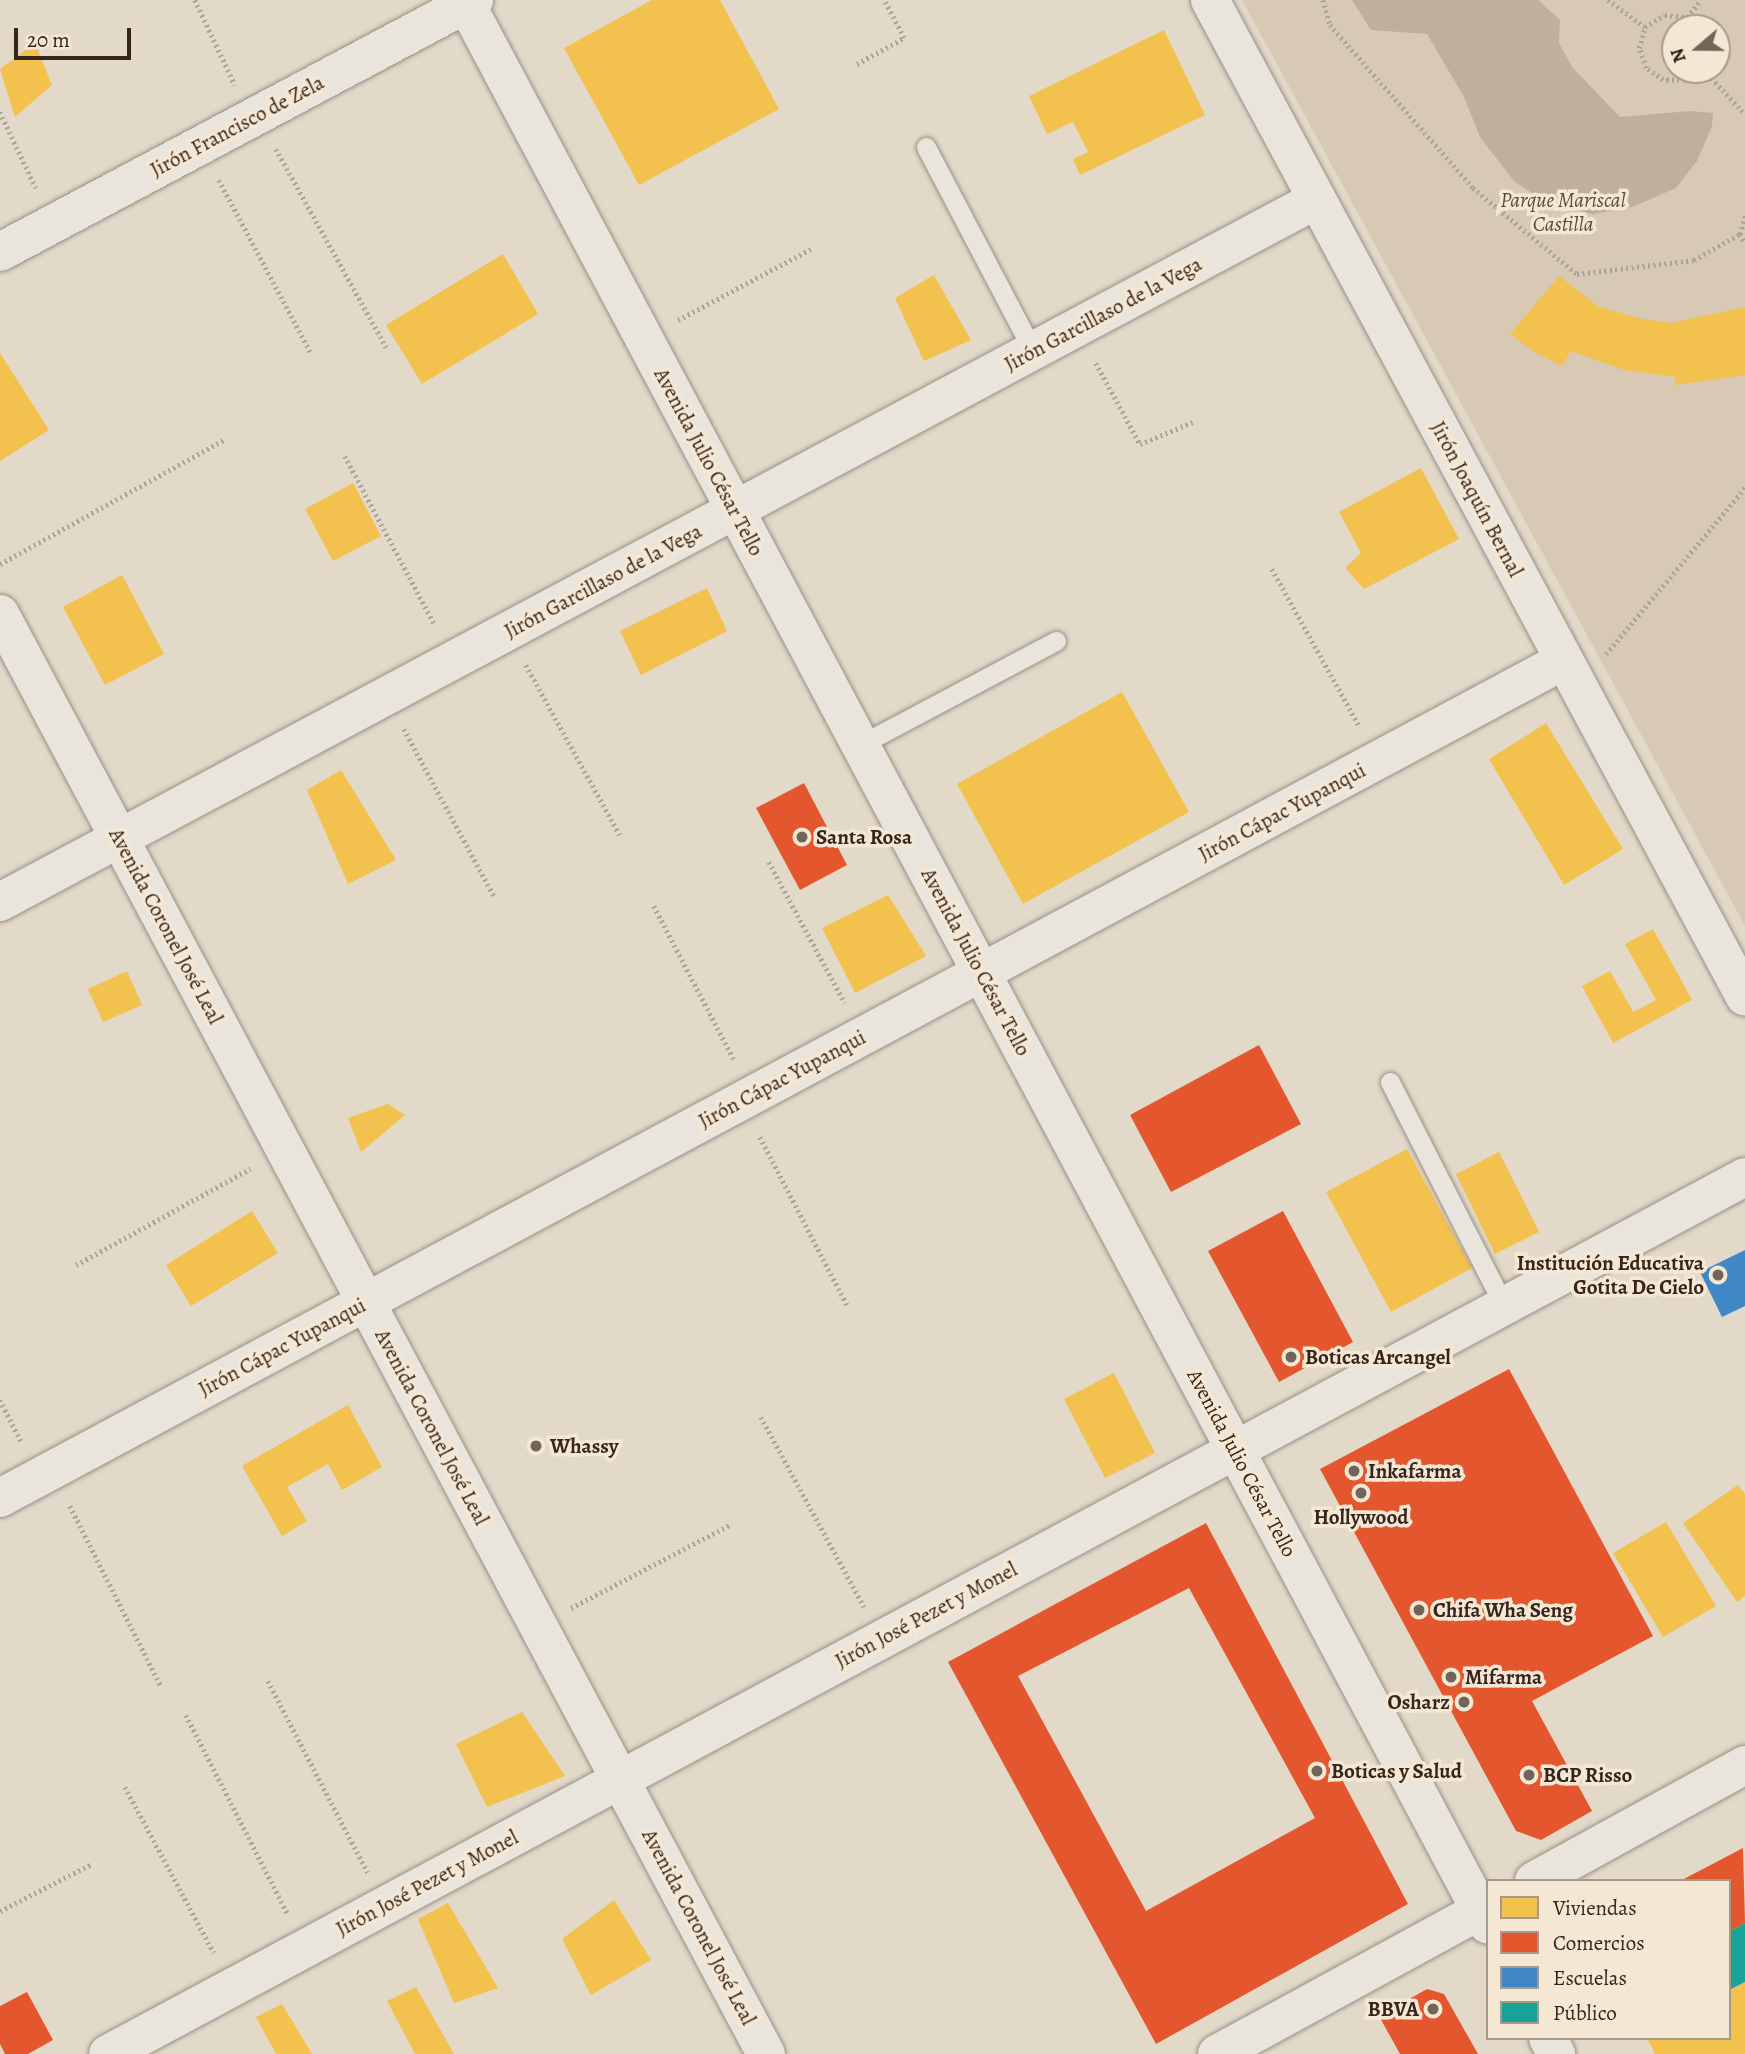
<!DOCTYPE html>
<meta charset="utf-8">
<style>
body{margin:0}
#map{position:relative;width:1745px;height:2054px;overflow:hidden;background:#e3d9c9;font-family:Alegreya,serif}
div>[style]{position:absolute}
.green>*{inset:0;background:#d8c9b4}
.water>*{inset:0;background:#bfaf9b}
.homes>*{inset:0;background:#f2c14e}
.shops>*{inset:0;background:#e4572e}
.schools>*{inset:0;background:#3f88c5}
.public>*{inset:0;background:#17a398}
.path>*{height:4.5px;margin-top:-2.25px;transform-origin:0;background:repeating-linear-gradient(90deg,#a9a39c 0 2px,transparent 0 5.5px)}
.roads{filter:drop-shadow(0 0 2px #989086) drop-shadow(0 0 2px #989086)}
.service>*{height:19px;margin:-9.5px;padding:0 9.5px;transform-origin:9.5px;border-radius:9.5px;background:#e9e4dc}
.minor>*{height:38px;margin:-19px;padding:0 19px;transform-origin:19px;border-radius:19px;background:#e9e4dc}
.dots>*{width:19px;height:19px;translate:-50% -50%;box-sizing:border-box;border:4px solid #f4e8d5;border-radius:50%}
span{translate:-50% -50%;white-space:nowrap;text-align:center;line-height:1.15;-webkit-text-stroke:7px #f4e8d5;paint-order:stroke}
.street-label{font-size:21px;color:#37251d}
.park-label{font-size:21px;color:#5d4b3e;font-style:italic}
.poi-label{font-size:21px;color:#37251d;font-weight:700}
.left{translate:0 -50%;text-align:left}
.right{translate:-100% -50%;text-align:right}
.legend{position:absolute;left:1486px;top:1879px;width:245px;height:161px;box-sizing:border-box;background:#f4e8d5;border:2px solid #a89a8b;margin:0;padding:9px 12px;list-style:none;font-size:21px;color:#37251d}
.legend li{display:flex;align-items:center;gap:14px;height:35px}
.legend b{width:35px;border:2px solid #a89a8b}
.north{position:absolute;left:1661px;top:14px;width:70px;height:70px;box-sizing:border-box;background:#f4e8d5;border:2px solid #a89a8b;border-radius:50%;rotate:250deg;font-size:19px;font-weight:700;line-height:28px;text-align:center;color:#37251d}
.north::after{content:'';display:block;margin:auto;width:24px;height:32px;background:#736459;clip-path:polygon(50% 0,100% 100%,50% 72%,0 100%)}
.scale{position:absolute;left:14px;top:28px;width:117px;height:32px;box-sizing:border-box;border:4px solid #37251d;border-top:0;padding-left:9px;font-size:21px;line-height:24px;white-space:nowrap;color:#37251d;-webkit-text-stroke:5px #f4e8d5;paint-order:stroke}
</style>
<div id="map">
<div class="green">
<div style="clip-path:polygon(evenodd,1242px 0,1745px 0,1745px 926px,1242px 0,1675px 28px,1717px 28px,1717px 70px,1675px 70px,1675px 28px)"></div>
</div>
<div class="water">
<div style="clip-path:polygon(1352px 0,1538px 0,1560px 20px,1559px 43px,1572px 67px,1620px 117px,1690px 111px,1713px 113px,1712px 126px,1697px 161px,1676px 188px,1632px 207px,1593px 214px,1547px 203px,1514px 181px,1480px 137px,1464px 97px,1427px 34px,1371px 30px)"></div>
</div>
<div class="homes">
<div style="clip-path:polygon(652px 0,720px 0,779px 109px,639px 185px,564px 48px)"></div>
<div style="clip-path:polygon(1164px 30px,1205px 115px,1080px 175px,1073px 159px,1088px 152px,1073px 122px,1047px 134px,1029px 96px)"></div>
<div style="clip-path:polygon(35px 43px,52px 85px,15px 117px,0 69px)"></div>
<div style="clip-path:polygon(503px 254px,538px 314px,422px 384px,386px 325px)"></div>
<div style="clip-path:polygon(934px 275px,971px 340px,924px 361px,895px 298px)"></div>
<div style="clip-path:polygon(1559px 276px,1599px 307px,1642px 319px,1671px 323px,1745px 307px,1745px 375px,1676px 385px,1675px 377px,1624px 370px,1571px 351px,1562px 366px,1534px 352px,1510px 334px)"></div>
<div style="clip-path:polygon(0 353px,49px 430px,0 461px)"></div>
<div style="clip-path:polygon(1421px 468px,1459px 539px,1364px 589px,1345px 568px,1361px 553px,1339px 512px)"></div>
<div style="clip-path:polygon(353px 483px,381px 536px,333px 561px,305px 509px)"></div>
<div style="clip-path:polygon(122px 575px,164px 654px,105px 685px,63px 607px)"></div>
<div style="clip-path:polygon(707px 588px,727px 631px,641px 675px,620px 631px)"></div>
<div style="clip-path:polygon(1122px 692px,1189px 812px,1023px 904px,957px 784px)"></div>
<div style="clip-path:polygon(1546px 723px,1623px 849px,1564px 885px,1489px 759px)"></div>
<div style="clip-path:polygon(341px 770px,396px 860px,348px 884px,307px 790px)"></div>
<div style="clip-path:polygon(888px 895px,926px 956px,855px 993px,822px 928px)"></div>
<div style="clip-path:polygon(1653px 929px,1692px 1000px,1613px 1043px,1582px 986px,1610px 971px,1633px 1012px,1656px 1000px,1625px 944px)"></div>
<div style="clip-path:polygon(127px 971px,142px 1005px,103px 1022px,88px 989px)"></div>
<div style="clip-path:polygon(388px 1104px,405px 1115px,361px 1152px,348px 1118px)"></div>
<div style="clip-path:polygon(1407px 1149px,1472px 1268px,1391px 1312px,1326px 1192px)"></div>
<div style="clip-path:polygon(1499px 1152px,1539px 1232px,1495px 1254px,1456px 1174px)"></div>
<div style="clip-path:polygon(252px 1211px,278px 1253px,191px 1306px,166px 1265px)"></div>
<div style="clip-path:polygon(1114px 1373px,1155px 1453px,1105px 1478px,1064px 1399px)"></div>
<div style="clip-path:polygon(348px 1405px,382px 1467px,342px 1490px,328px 1464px,287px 1487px,307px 1521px,282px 1536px,242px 1466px)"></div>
<div style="clip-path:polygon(1738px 1485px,1745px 1494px,1745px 1596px,1737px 1602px,1683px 1523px)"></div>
<div style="clip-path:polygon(1666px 1522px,1716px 1606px,1663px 1637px,1613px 1553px)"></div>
<div style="clip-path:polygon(522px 1712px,565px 1776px,487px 1807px,456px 1744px)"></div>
<div style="clip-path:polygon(614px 1900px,651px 1960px,591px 1995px,562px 1939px)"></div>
<div style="clip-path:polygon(448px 1903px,498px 1988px,454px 2003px,418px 1919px)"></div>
<div style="clip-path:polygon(1745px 1982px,1745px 2054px,1655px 2054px,1647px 2038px,1729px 2038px,1729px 1990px)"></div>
<div style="clip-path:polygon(416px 1987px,454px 2054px,415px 2054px,387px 2001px)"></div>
<div style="clip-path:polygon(282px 2004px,312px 2054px,276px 2054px,256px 2017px)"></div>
</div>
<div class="shops">
<div style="clip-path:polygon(804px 783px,847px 865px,800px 890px,756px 808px)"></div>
<div style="clip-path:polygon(1259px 1045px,1301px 1124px,1171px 1192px,1130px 1115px)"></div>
<div style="clip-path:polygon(1283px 1211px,1353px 1342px,1279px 1382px,1208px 1251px)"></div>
<div style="clip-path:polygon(1509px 1369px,1653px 1636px,1532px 1701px,1592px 1811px,1541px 1840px,1516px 1831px,1320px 1469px)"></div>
<div style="clip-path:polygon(evenodd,1206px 1523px,1408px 1904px,1156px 2044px,948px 1662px,1206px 1523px,1189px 1588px,1315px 1818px,1146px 1911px,1018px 1676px,1189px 1588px)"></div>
<div style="clip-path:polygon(1743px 1848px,1745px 1923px,1729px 1932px,1729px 1881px,1680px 1881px)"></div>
<div style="clip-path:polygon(1427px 1989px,1444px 1994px,1478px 2054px,1400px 2054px,1379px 2016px)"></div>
<div style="clip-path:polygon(27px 1992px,53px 2040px,28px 2054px,5px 2054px,0 2044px,0 2006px)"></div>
</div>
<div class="schools">
<div style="clip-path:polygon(1745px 1250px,1745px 1306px,1722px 1317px,1700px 1272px)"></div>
</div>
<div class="public">
<div style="clip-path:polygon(1745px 1923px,1745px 1982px,1729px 1990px,1729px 1932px)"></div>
</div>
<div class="path">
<div style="left:195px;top:0;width:94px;rotate:64.8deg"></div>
<div style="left:1323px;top:0;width:26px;rotate:74deg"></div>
<div style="left:1330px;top:25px;width:217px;rotate:48.7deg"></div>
<div style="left:1473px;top:188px;width:135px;rotate:39.6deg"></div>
<div style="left:1577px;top:274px;width:118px;rotate:-6.8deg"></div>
<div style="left:1694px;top:260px;width:53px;rotate:-29.5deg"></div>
<div style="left:1740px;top:234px;width:19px;rotate:-74deg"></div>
<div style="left:1608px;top:0;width:46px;rotate:36.1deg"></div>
<div style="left:1687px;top:17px;width:22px;rotate:-51deg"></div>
<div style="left:857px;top:64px;width:54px;rotate:-29deg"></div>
<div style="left:904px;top:38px;width:43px;rotate:-117.8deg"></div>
<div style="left:1698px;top:70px;width:16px;rotate:142deg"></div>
<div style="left:1685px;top:80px;width:22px;rotate:180deg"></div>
<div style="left:1663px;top:80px;width:21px;rotate:-145deg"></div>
<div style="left:1646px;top:68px;width:21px;rotate:-109deg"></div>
<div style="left:1639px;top:48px;width:22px;rotate:-74deg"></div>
<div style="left:1645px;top:27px;width:23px;rotate:-31deg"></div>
<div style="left:1665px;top:15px;width:22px;rotate:5deg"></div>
<div style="left:1687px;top:17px;width:17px;rotate:40deg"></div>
<div style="left:1704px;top:70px;width:60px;rotate:47deg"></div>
<div style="left:0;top:112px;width:84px;rotate:64.7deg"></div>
<div style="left:276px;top:149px;width:227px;rotate:60.9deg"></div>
<div style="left:219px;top:180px;width:198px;rotate:62deg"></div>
<div style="left:1740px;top:234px;width:9px;rotate:58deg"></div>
<div style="left:678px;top:320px;width:153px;rotate:-28.1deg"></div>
<div style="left:1096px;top:363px;width:92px;rotate:61.5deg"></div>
<div style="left:1140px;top:444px;width:57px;rotate:-22.5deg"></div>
<div style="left:345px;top:456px;width:191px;rotate:62deg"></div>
<div style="left:0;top:564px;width:256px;rotate:-29deg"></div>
<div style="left:1272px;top:569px;width:181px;rotate:60.9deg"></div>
<div style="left:1606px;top:654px;width:217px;rotate:-50.1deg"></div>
<div style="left:526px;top:665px;width:194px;rotate:61.1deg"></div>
<div style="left:404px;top:729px;width:192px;rotate:61.7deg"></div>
<div style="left:769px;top:862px;width:160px;rotate:61.7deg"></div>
<div style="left:654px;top:906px;width:174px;rotate:62.5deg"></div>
<div style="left:760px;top:1137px;width:191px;rotate:62.6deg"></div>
<div style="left:76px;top:1265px;width:199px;rotate:-28.9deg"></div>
<div style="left:0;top:1400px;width:48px;rotate:62.9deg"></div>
<div style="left:761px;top:1417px;width:216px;rotate:61.5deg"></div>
<div style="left:70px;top:1506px;width:202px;rotate:63.2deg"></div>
<div style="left:571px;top:1608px;width:182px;rotate:-27.6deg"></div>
<div style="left:268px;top:1681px;width:216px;rotate:62.5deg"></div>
<div style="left:186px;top:1715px;width:224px;rotate:62.9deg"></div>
<div style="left:125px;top:1787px;width:188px;rotate:61.8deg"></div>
<div style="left:0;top:1911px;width:103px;rotate:-27.1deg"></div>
</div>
<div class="roads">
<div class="service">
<div style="left:926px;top:147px;width:230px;rotate:62.3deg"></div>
<div style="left:860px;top:745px;width:222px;rotate:-28deg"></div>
<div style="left:1390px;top:1082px;width:251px;rotate:63deg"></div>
</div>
<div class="minor">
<div style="left:464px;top:0;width:2180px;rotate:61.99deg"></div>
<div style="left:1210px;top:0;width:1131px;rotate:61.78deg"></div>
<div style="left:0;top:252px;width:537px;rotate:-28deg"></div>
<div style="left:0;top:614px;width:1631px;rotate:61.99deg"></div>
<div style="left:0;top:902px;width:1492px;rotate:-28.08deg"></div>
<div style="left:0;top:1498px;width:1773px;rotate:-28.17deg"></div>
<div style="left:1534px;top:1881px;width:241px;rotate:-28.8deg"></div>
<div style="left:1548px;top:2038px;width:18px;rotate:63deg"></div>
<div style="left:108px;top:2054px;width:1857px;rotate:-28.18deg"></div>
<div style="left:1217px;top:2054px;width:309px;rotate:-28.6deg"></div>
</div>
</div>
<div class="dots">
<div style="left:802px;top:837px;background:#736459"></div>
<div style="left:1718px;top:1275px;background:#736459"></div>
<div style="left:1291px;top:1357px;background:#736459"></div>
<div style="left:536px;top:1446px;background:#736459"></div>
<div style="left:1354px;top:1471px;background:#736459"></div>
<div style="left:1361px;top:1493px;background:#736459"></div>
<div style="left:1419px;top:1610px;background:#736459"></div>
<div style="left:1451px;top:1677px;background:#736459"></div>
<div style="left:1464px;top:1702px;background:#736459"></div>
<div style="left:1317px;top:1771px;background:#736459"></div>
<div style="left:1529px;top:1775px;background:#736459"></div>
<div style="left:1433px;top:2009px;background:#736459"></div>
</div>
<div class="street-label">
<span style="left:237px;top:126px;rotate:-28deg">Jirón Francisco de Zela</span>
<span style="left:1103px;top:314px;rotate:-28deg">Jirón Garcillaso de la Vega</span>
<span style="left:709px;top:462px;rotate:62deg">Avenida Julio César Tello</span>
<span style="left:1477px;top:499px;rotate:62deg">Jirón Joaquín Bernal</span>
<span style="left:603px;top:581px;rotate:-28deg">Jirón Garcillaso de la Vega</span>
<span style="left:1282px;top:812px;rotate:-28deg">Jirón Cápac Yupanqui</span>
<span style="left:166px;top:926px;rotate:62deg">Avenida Coronel José Leal</span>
<span style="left:976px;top:962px;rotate:62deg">Avenida Julio César Tello</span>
<span style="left:782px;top:1079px;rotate:-28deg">Jirón Cápac Yupanqui</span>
<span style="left:282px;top:1347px;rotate:-28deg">Jirón Cápac Yupanqui</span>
<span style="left:432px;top:1427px;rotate:62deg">Avenida Coronel José Leal</span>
<span style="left:1242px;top:1463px;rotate:62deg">Avenida Julio César Tello</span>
<span style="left:926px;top:1615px;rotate:-28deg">Jirón José Pezet y Monel</span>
<span style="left:427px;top:1883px;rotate:-28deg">Jirón José Pezet y Monel</span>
<span style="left:699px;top:1927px;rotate:62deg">Avenida Coronel José Leal</span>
</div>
<div class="park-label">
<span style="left:1563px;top:212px">Parque Mariscal<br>Castilla</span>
</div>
<div class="poi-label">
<span class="left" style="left:816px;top:837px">Santa Rosa</span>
<span class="right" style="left:1704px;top:1275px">Institución Educativa<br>Gotita De Cielo</span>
<span class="left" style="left:1305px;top:1357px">Boticas Arcangel</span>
<span class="left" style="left:550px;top:1446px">Whassy</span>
<span class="left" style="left:1368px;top:1471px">Inkafarma</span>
<span style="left:1361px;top:1517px">Hollywood</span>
<span class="left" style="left:1433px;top:1610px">Chifa Wha Seng</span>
<span class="left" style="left:1465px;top:1677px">Mifarma</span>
<span class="right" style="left:1450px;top:1702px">Osharz</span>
<span class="left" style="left:1331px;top:1771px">Boticas y Salud</span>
<span class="left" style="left:1543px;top:1775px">BCP Risso</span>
<span class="right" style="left:1419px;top:2009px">BBVA</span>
</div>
<ul class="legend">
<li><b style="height:19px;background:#f2c14e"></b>Viviendas</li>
<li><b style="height:19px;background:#e4572e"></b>Comercios</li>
<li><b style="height:19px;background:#3f88c5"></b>Escuelas</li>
<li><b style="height:19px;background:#17a398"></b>Público</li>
</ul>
<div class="north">N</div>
<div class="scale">20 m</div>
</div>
